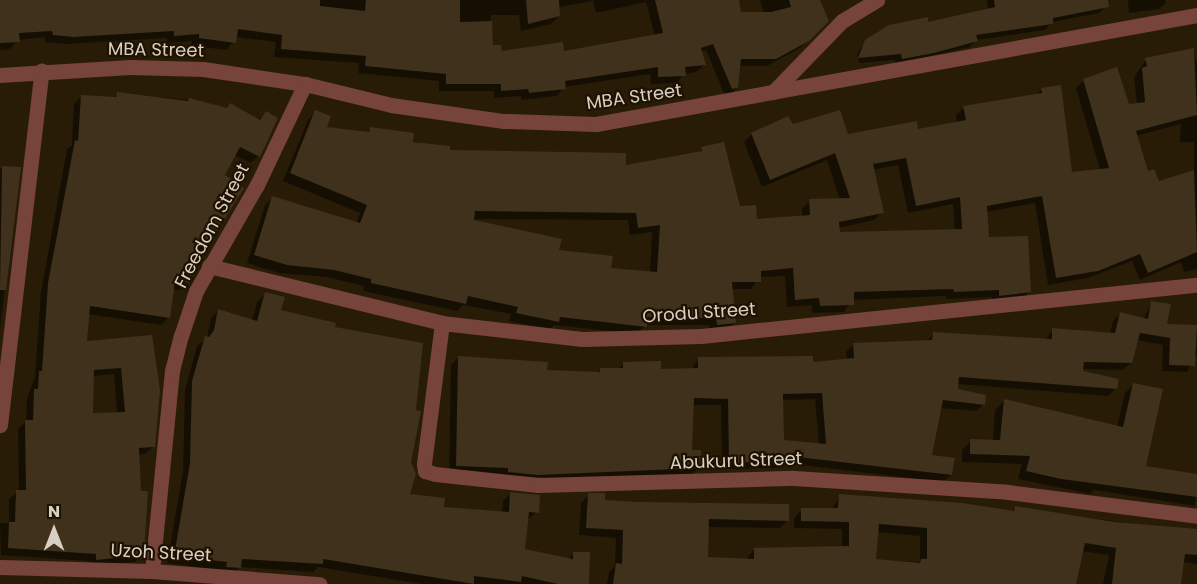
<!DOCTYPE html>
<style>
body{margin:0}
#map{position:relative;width:1197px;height:584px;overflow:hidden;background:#291c06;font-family:Poppins,sans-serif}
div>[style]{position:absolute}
.shadow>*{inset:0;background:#0007}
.building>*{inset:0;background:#3f311b}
.minor>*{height:15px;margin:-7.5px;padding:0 7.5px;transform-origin:7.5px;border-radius:7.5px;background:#76443b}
span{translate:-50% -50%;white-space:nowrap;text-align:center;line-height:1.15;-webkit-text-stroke:4.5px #1f1201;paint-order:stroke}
.street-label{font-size:18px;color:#d9d0c4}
.north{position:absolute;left:24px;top:500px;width:60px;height:60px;-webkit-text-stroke:4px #1f1201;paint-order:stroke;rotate:0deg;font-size:16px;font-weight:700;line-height:24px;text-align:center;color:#d9d0c4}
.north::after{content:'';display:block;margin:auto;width:21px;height:27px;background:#d9d0c4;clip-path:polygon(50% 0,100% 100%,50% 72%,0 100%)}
</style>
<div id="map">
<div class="shadow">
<div style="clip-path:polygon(evenodd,0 0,737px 0,740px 14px,764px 14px,760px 0,819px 0,827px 21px,800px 48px,767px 66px,739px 66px,737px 88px,729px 95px,725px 96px,706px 50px,701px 52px,704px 65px,696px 72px,684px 74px,677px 83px,651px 84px,650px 74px,564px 87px,557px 96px,521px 100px,521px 96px,494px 98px,494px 91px,439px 91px,439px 81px,358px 73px,359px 63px,274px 57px,276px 42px,236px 37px,227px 50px,192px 46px,192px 41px,167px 43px,167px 38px,65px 44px,45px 42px,45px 37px,18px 40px,10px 49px,0 50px,0 0,593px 1px,596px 13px,646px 2px,655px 36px,563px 53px,501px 53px,491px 47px,491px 15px,519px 15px,521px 31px,551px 24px,559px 16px,558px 7px,593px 1px)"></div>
<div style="clip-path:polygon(987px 0,1104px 0,1106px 6px,1099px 13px,1052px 22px,1045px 30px,976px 40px,970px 47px,896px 64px,895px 60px,859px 63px,857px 54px,866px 41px,988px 10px)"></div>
<div style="clip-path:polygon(1128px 0,1165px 0,1166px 3px,1159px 9px,1129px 13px)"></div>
<div style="clip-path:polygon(evenodd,1193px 50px,1197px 64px,1197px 269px,1184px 272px,1181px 262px,1140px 280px,1132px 261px,1088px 278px,1048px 285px,1035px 203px,986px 212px,987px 239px,1029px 292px,1021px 300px,992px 303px,992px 297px,946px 299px,946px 296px,852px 300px,844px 312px,812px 313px,812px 305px,787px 307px,785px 276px,759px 277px,751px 289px,732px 289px,735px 322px,727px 330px,709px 332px,709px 325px,645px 325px,637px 334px,554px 325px,550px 329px,509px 321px,511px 314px,463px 305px,457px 311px,363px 291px,364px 286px,326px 277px,279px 273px,247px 263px,265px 205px,273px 197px,356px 224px,360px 213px,283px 181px,308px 120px,316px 112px,325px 128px,366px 133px,371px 129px,448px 151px,624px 166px,697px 154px,702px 149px,739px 207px,755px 220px,802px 217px,802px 208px,810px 201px,840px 200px,827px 160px,762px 187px,744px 142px,752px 134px,787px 118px,792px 126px,847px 136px,917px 131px,957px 123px,956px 115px,964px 107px,1036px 95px,1042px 89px,1071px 174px,1100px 170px,1076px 88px,1084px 80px,1128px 106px,1137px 104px,1134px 77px,1146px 60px,1193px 50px,1181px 124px,1180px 142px,1194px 142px,1194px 172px,1158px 183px,1147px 173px,1136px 136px,1181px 124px,1193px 50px,898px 165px,908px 213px,953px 204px,955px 231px,839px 233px,838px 228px,874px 220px,882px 212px,873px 170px,898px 165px,1193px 50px,473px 219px,628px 220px,630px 235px,652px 232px,650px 273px,609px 270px,473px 219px)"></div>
<div style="clip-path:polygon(evenodd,118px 93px,189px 100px,258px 120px,266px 113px,258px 156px,251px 163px,234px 155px,223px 175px,205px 249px,198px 256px,194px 254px,188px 283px,180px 290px,173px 289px,169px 317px,161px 325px,88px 314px,85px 343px,151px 337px,153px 447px,145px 454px,138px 455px,142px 554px,135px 562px,89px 567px,89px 561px,1px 555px,0 523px,9px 523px,9px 499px,19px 491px,18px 429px,26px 421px,27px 398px,35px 377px,41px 292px,67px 149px,72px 145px,74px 104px,82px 96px,113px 98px,118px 93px,114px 374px,117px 413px,92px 414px,92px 376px,114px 374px)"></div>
<div style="clip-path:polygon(0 168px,19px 168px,0 329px)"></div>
<div style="clip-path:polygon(265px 294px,279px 311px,333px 328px,409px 462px,408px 495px,442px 508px,502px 513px,503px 501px,511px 493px,537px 512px,527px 520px,523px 550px,568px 559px,574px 553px,587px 584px,422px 584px,318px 567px,313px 572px,240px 567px,232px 575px,220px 570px,167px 563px,183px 472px,185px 390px,197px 346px,207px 338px,211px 318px,219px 310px,252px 321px,257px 302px)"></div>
<div style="clip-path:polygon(evenodd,1152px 302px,1165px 325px,1197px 326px,1197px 355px,1187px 372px,1162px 371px,1163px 345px,1137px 340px,1131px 363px,1123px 370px,1082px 369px,1081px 373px,1116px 388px,1108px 396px,957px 384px,956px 390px,984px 404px,976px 411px,940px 408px,930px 456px,951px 475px,943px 482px,785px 463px,780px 468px,722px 469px,721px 405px,693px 405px,691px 452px,700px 467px,692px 474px,594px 480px,449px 473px,451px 365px,458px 358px,546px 371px,596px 374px,601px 369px,617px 370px,624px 363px,660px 370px,691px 370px,699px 358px,811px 363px,847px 360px,846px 352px,854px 344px,927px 341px,934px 333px,1045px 340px,1053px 330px,1110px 334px,1113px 321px,1120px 314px,1143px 319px,1152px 302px,815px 399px,819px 445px,783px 442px,782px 400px,815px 399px)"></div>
<div style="clip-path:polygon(1134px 384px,1145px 467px,1197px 475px,1195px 506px,1094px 490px,1090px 494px,1018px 479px,1022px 464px,962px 462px,962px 450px,971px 441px,993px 441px,995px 410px,1004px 401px,1117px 427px,1125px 393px)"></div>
<div style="clip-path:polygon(evenodd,589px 495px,604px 501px,788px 520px,780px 528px,708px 527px,706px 558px,746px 560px,754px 549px,842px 548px,842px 529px,794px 528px,794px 518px,802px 510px,831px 510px,840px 496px,1011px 512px,1015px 508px,1197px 532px,1197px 564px,1182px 562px,1180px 584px,1103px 584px,1109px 555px,1082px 551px,1075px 584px,607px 584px,609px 572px,615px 566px,616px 538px,579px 535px,581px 503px,589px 495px,877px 532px,920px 536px,920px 562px,875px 560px,877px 532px)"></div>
</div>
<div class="building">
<div style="clip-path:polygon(0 0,320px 0,320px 6px,365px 11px,366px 0,460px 0,460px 22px,492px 21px,493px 45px,501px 45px,502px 51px,563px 42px,564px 51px,663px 33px,655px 0,739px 0,741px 12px,771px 12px,791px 7px,789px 0,820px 0,829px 21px,809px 41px,776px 59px,741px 59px,738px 88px,732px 89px,713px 44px,701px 48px,706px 65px,685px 67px,686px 76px,658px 77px,658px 67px,565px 81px,566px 89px,529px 93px,528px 89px,501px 91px,501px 84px,446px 84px,446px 74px,365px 66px,366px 56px,281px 49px,282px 35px,238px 29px,236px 43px,199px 38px,199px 34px,174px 36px,174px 31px,73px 37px,53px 35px,52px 31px,19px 33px,20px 42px,0 43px)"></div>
<div style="clip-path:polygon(526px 0,559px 0,560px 16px,528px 24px)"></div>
<div style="clip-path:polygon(994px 0,1108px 0,1109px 7px,1053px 18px,1053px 24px,976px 35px,978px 41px,934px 53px,902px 59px,901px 54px,858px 58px,865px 40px,889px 25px,928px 17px,928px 22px,995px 7px)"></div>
<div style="clip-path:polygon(evenodd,1194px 48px,1197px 115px,1136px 131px,1148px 171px,1154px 169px,1159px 181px,1194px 170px,1197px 252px,1148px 273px,1140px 254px,1098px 271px,1056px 278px,1042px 196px,987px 206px,989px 237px,1028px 236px,1031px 292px,999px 296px,999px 290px,954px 292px,953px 289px,854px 292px,854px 305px,820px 306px,819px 298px,795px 300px,793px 268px,761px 271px,761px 282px,732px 282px,736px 323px,717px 325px,716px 318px,648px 317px,647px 327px,560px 317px,559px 322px,516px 313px,518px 307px,468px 296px,466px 304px,371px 283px,371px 279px,334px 270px,287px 265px,254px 255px,272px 196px,360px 223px,367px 205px,290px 173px,315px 110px,331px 116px,327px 127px,369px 132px,370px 127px,414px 133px,413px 142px,450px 146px,450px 150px,626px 153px,626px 165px,702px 151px,701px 147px,724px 142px,740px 206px,756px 205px,757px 219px,810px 215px,809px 199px,850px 198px,835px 153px,770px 180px,751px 133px,788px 116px,793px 124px,840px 110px,848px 134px,917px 121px,918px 129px,966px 120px,963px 106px,1042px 93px,1041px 88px,1061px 85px,1072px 172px,1109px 168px,1083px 79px,1117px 67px,1129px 104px,1145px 102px,1142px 68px,1147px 66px,1145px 58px,1194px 48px,906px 158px,916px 206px,960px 197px,962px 229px,840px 232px,839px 222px,884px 213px,873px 164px,906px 158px,1194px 48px,475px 211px,636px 213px,638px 228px,660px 225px,657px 272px,611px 268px,613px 256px,559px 250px,562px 239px,474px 220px,475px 211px)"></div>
<div style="clip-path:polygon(evenodd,117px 92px,188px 101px,189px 98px,227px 108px,230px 103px,260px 120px,266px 111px,278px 118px,260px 157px,240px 147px,225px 175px,244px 188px,206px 249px,197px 244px,189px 283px,175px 281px,170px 318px,90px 306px,87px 341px,152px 335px,160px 390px,155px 447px,139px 448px,141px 491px,148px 491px,144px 555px,96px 560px,96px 554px,8px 548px,9px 522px,15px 522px,16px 490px,26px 490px,25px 420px,33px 420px,34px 389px,38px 389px,39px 371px,42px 371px,48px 283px,75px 140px,78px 141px,81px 95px,116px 97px,117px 92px,121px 368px,125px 412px,93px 413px,94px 370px,121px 368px)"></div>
<div style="clip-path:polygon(2px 166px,21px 167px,6px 290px,0 290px)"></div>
<div style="clip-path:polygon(265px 292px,285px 297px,281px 310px,336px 323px,335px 327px,423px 343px,416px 410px,421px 411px,411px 462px,416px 474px,410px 494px,445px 498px,444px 507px,509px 512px,510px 492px,540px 495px,539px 513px,529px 512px,525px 549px,573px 559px,573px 552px,590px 552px,589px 584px,558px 584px,522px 576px,521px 582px,474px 576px,474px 584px,323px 559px,323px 564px,242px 559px,241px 568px,226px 567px,227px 562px,174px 556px,190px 463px,192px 381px,205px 336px,209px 337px,214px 330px,218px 309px,257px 321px)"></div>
<div style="clip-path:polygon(evenodd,1151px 301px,1171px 304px,1167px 324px,1197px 325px,1195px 366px,1169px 365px,1170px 338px,1140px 333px,1132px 363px,1084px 362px,1083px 371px,1119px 379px,1117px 389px,959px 377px,958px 389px,986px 395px,985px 405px,943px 400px,932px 455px,955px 458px,952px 475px,789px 456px,789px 461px,729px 463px,728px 399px,694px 398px,692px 450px,701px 450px,701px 468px,538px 475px,508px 472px,508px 468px,456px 466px,458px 356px,548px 362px,547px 370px,600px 372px,600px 368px,623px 368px,623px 362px,661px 361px,661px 369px,698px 368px,698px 357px,813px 356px,813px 362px,854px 358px,853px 343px,932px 340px,933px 332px,1052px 339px,1052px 328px,1115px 333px,1120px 312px,1148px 319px,1151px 301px,822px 393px,826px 444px,784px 440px,783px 394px,822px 393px)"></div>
<div style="clip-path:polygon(1133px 383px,1163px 389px,1146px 466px,1197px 474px,1197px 497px,1061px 479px,1026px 471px,1030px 456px,970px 454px,970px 439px,1000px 440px,1004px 399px,1123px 427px)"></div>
<div style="clip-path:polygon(evenodd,588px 493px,605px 493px,605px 500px,637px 502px,789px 504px,789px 521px,709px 519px,708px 557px,754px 559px,754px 548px,849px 546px,849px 522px,801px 521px,801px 508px,838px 508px,839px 494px,962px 503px,1014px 511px,1015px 506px,1115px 522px,1197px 529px,1197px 555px,1185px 554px,1181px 584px,1112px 584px,1116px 548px,1085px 543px,1076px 584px,613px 584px,616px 563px,622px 564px,623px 530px,586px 528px,588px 493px,879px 524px,927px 528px,927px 559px,921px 559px,920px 563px,876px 559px,879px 524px)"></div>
</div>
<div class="minor">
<div style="left:0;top:75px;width:130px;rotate:-3.5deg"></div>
<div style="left:130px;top:67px;width:73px;rotate:1.6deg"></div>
<div style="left:203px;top:69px;width:103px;rotate:8.4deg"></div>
<div style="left:305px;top:84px;width:89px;rotate:13.7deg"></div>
<div style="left:391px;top:105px;width:114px;rotate:8.1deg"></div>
<div style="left:504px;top:121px;width:92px;rotate:1.9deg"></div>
<div style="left:596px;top:124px;width:611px;rotate:-10.28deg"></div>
<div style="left:773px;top:92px;width:99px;rotate:-45.8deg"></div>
<div style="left:842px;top:21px;width:41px;rotate:-31deg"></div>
<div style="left:209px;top:266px;width:240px;rotate:13.7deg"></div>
<div style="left:442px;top:323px;width:141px;rotate:6.5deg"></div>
<div style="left:582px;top:339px;width:119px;rotate:-1.4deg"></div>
<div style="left:701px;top:336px;width:499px;rotate:-5.9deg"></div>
<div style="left:442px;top:323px;width:142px;rotate:97.3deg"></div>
<div style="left:424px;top:464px;width:7px;rotate:82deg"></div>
<div style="left:425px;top:471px;width:10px;rotate:17deg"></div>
<div style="left:435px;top:474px;width:104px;rotate:6.1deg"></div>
<div style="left:538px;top:485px;width:256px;rotate:-1.6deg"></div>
<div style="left:794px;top:478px;width:214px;rotate:3.7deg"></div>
<div style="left:1008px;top:492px;width:191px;rotate:7.2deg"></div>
<div style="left:0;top:425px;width:357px;rotate:-83.3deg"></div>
<div style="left:0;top:567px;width:152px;rotate:1.5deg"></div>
<div style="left:152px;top:571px;width:168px;rotate:4.5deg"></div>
<div style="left:152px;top:571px;width:201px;rotate:-84.3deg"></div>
<div style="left:172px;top:371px;width:36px;rotate:-76deg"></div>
<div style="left:181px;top:336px;width:47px;rotate:-71.6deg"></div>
<div style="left:196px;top:291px;width:122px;rotate:-60.1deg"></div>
<div style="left:257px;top:185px;width:112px;rotate:-64.6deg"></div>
</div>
<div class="street-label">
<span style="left:156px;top:50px;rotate:1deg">MBA Street</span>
<span style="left:634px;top:97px;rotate:-8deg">MBA Street</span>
<span style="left:212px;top:226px;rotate:-62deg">Freedom Street</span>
<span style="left:699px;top:313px;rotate:-4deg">Orodu Street</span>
<span style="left:736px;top:461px;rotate:-2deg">Abukuru Street</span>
<span style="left:161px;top:553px;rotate:3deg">Uzoh Street</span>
</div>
<div class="north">N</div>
</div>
